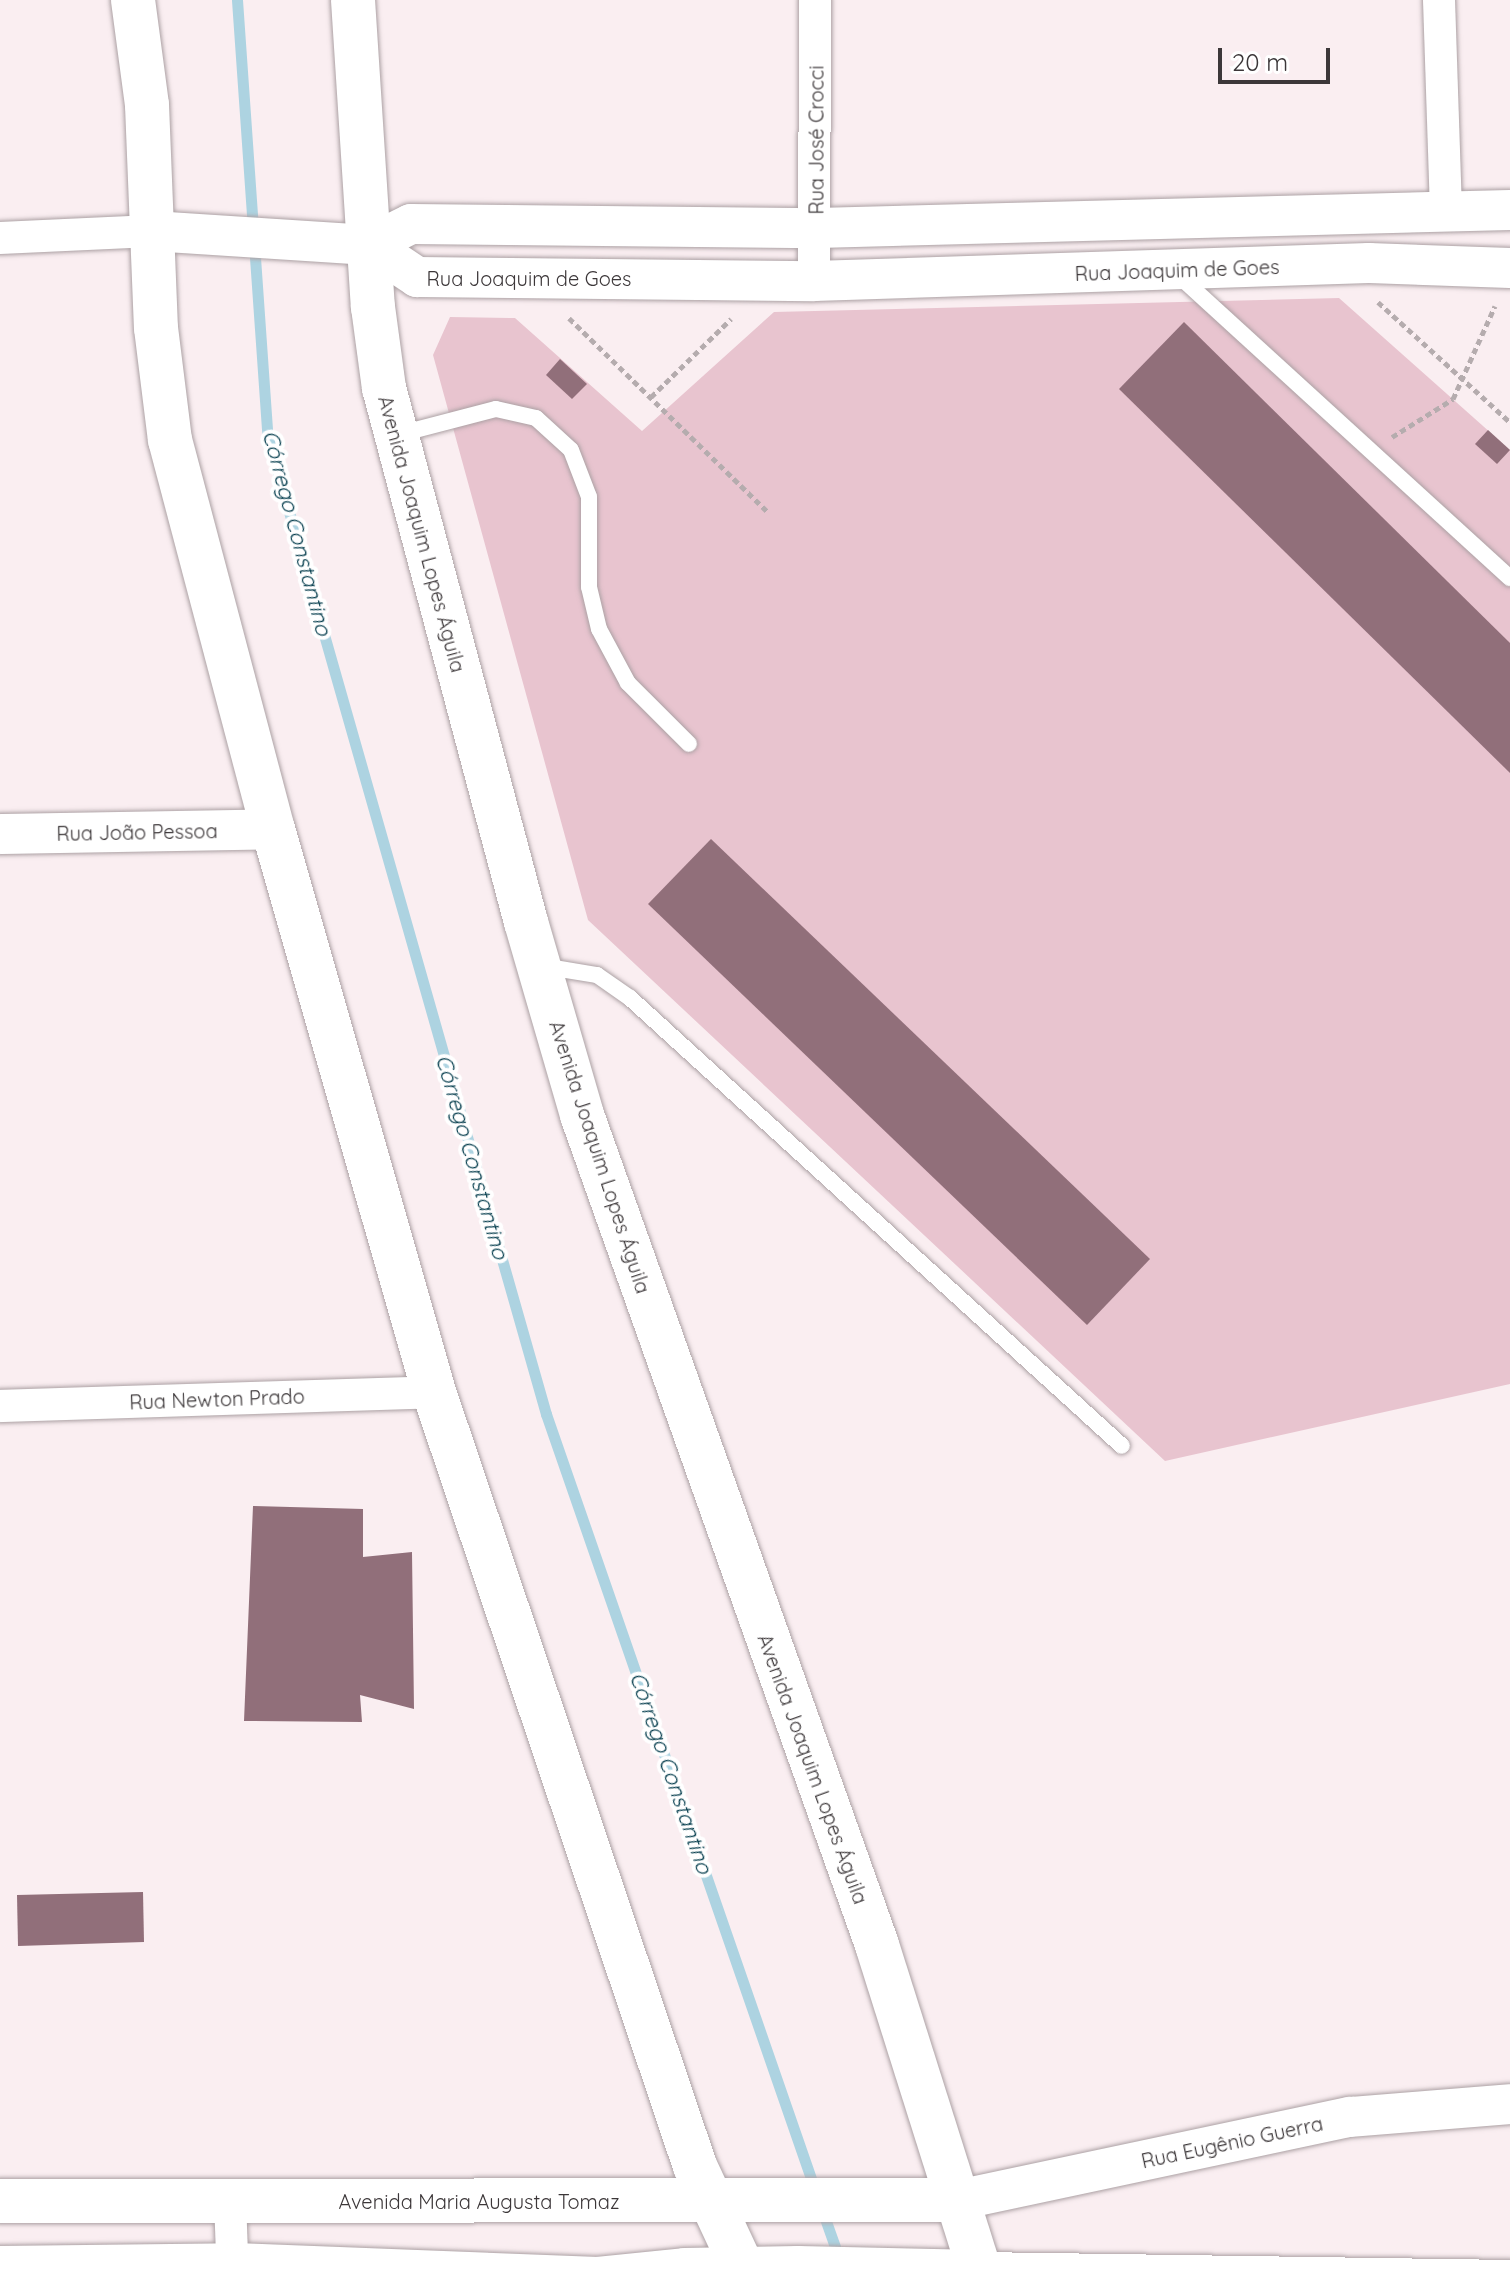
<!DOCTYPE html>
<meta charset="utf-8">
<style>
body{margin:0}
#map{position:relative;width:1510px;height:2282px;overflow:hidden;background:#faeef1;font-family:Quicksand,sans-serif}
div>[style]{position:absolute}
.green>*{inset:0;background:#e8c4cf}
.stream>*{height:11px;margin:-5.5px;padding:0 5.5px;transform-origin:5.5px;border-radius:5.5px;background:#add3e1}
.building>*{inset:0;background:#916f7a}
.path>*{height:5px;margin-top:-2.5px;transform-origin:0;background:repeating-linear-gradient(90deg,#b5acae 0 6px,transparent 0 10px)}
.roads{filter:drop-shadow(0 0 2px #aca1a4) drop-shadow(0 0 2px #aca1a4)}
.service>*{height:16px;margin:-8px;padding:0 8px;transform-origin:8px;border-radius:8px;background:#fff}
.minor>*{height:32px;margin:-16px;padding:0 16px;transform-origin:16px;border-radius:16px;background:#fff}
.tertiary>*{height:40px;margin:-20px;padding:0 20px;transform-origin:20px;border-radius:20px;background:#fff}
.secondary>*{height:44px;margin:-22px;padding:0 22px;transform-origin:22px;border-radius:22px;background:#fff}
span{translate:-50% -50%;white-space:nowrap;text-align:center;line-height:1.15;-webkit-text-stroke:8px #fff;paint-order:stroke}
.street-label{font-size:20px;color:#3c3739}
.water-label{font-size:22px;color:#063e4e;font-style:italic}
.scale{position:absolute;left:1218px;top:48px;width:112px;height:36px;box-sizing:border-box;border:4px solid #3c3739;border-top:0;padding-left:10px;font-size:24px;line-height:28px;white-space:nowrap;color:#3c3739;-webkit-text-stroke:6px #fff;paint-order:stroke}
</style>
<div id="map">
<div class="green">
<div style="clip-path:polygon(1339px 298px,1510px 450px,1510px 1384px,1165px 1461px,588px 920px,433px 355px,450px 317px,515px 318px,642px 431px,774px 312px)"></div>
</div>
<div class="stream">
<div style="left:237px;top:0;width:439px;rotate:86deg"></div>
<div style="left:268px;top:438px;width:1015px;rotate:74.1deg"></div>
<div style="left:546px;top:1414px;width:821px;rotate:70.88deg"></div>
<div style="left:822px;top:2210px;width:51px;rotate:70.5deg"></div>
</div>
<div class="building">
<div style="clip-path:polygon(1184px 322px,1510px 643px,1510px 773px,1119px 389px)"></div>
<div style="clip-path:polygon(560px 359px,587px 384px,572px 399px,546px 375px)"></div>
<div style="clip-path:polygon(1488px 430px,1510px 450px,1497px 464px,1475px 444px)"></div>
<div style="clip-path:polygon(711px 839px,1150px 1259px,1087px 1325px,648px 904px)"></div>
<div style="clip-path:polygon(253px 1506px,363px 1509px,363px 1557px,412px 1552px,414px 1709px,360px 1695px,362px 1722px,244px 1721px)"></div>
<div style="clip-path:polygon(143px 1892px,144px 1942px,18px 1946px,17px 1895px)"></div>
</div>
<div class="path">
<div style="left:1378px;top:302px;width:178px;rotate:42.3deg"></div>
<div style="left:569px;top:318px;width:278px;rotate:44.3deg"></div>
<div style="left:651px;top:397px;width:112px;rotate:-44.3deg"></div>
<div style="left:1392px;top:437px;width:72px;rotate:-31.9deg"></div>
<div style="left:1453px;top:399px;width:102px;rotate:-65.7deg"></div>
</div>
<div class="roads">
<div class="service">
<div style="left:1177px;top:274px;width:451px;rotate:42.4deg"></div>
<div style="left:396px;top:435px;width:103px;rotate:-14.6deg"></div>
<div style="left:496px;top:409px;width:41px;rotate:12.7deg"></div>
<div style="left:536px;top:418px;width:47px;rotate:42.4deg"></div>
<div style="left:571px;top:450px;width:50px;rotate:69deg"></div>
<div style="left:589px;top:497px;width:90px;rotate:90deg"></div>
<div style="left:589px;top:587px;width:43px;rotate:76.6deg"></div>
<div style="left:599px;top:629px;width:61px;rotate:61.8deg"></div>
<div style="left:628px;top:683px;width:86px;rotate:45deg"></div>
<div style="left:542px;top:966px;width:56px;rotate:9.3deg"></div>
<div style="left:597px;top:975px;width:40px;rotate:34.9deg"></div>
<div style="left:630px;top:998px;width:665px;rotate:42.32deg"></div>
</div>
<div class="minor">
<div style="left:1439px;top:0;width:208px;rotate:88.1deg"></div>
<div style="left:0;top:238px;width:152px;rotate:-2.6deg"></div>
<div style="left:814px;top:281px;width:281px;rotate:-89.8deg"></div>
<div style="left:0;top:1406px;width:434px;rotate:-1.8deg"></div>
<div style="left:230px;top:2200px;width:82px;rotate:87.9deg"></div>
</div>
<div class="tertiary">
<div style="left:152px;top:231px;width:217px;rotate:3.7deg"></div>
<div style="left:369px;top:245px;width:47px;rotate:-26.6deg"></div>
<div style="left:411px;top:224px;width:406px;rotate:0.6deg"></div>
<div style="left:817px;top:228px;width:693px;rotate:-1.49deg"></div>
<div style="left:369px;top:245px;width:58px;rotate:33.7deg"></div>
<div style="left:417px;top:277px;width:397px;rotate:0.6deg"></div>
<div style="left:814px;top:281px;width:555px;rotate:-1.86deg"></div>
<div style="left:1369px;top:263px;width:141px;rotate:2deg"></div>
<div style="left:0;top:834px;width:273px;rotate:-1deg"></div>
<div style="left:958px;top:2200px;width:401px;rotate:-12deg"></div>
<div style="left:1350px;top:2117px;width:161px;rotate:-4.6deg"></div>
<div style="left:978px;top:2272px;width:532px;rotate:0.86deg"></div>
</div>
<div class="secondary">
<div style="left:133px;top:0;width:106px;rotate:82.4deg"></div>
<div style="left:147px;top:105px;width:223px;rotate:87.7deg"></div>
<div style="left:156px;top:328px;width:113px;rotate:82.9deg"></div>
<div style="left:170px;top:440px;width:402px;rotate:75.2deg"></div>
<div style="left:273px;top:829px;width:586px;rotate:74.04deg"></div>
<div style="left:434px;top:1392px;width:817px;rotate:71.37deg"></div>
<div style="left:695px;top:2166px;width:128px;rotate:65deg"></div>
<div style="left:353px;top:0;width:308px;rotate:86.3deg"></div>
<div style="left:373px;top:307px;width:82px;rotate:82.3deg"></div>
<div style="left:384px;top:388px;width:553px;rotate:75.11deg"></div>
<div style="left:526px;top:922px;width:201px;rotate:73.8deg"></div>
<div style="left:582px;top:1115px;width:881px;rotate:70.43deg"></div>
<div style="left:877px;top:1945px;width:353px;rotate:72.5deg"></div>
<div style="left:0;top:2201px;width:958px;rotate:-0.06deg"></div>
<div style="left:0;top:2268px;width:235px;rotate:-0.7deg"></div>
<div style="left:235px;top:2265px;width:363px;rotate:2.2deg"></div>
<div style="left:598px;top:2279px;width:87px;rotate:-5.9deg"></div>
<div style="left:685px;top:2270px;width:113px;rotate:-1deg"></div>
<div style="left:798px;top:2268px;width:180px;rotate:1.3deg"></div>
</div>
</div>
<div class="street-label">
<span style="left:816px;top:140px;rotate:-90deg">Rua José Crocci</span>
<span style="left:1177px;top:270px;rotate:-2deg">Rua Joaquim de Goes</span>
<span style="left:529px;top:278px">Rua Joaquim de Goes</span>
<span style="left:422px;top:534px;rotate:75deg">Avenida Joaquim Lopes Águila</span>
<span style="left:137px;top:832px;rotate:-1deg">Rua João Pessoa</span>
<span style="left:600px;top:1157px;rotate:72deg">Avenida Joaquim Lopes Águila</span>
<span style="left:217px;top:1399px;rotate:-2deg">Rua Newton Prado</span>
<span style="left:813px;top:1769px;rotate:70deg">Avenida Joaquim Lopes Águila</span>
<span style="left:1232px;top:2142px;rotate:-12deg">Rua Eugênio Guerra</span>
<span style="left:479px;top:2201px">Avenida Maria Augusta Tomaz</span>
</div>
<div class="water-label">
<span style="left:297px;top:533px;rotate:75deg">Córrego Constantino</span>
<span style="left:472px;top:1157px;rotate:74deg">Córrego Constantino</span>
<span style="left:671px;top:1773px;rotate:71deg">Córrego Constantino</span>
</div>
<div class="scale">20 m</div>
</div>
